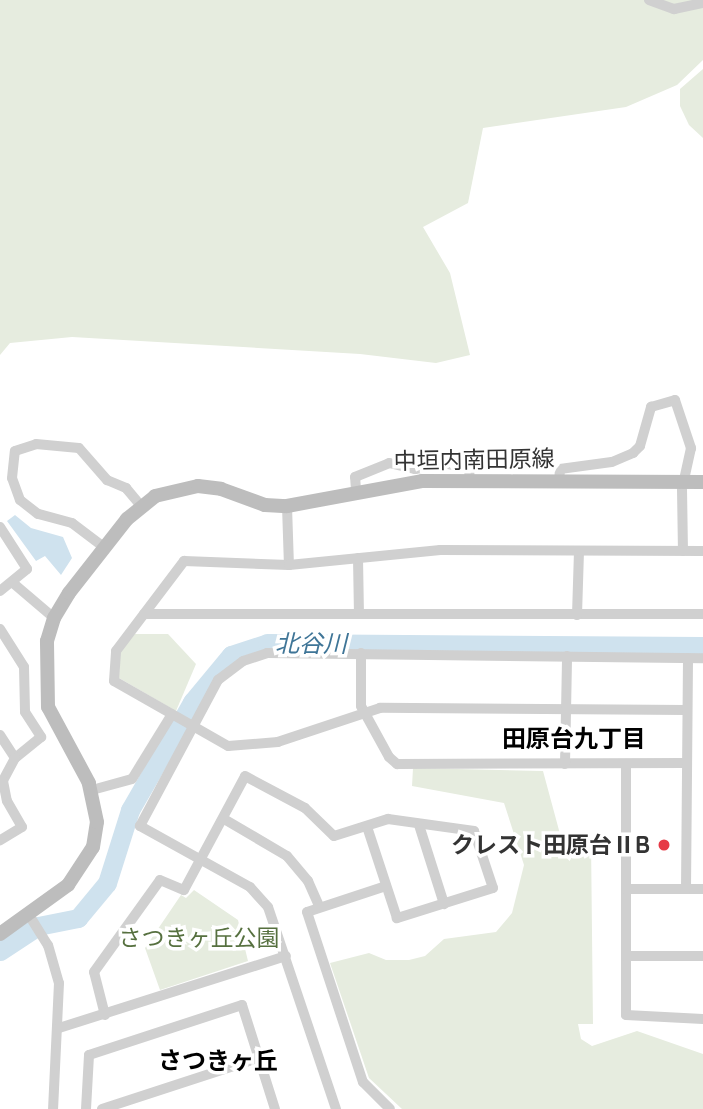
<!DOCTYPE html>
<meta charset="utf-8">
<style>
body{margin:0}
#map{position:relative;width:703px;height:1109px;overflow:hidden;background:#fff;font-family:Quicksand,"Noto Sans JP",sans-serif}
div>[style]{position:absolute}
.green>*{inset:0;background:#e6ecdf}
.water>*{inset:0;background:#cfe2ee}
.river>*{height:19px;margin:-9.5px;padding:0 9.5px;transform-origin:9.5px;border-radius:9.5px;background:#cfe2ee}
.minor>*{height:10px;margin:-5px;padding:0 5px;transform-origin:5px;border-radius:5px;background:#d0d0d0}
.secondary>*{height:14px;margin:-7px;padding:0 7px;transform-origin:7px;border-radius:7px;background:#bdbdbd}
.dots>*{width:19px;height:19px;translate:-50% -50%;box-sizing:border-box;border:4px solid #fff;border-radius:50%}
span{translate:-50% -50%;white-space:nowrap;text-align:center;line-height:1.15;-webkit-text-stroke:7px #fff;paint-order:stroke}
.street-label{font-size:23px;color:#333}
.poi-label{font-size:23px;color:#333;font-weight:700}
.right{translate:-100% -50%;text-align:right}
.park-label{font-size:23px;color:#56703f}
.water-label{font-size:24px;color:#3f7597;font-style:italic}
.neighbourhood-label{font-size:24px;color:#000;font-weight:700}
</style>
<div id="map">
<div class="green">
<div style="clip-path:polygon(0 0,703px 0,703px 60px,677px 85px,626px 107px,483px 128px,468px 203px,423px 227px,450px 273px,470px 355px,436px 363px,360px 354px,72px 337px,10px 343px,0 355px)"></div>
<div style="clip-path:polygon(703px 69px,703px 138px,689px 125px,680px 106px,680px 89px)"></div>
<div style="clip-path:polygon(135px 634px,168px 634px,196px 664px,176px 711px,119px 678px,120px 651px)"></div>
<div style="clip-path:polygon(413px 768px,543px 771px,560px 834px,591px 840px,593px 1024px,578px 1024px,581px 1039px,592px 1046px,637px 1031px,703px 1054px,703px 1109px,402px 1109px,369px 1078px,330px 963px,369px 953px,386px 960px,409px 960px,425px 956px,444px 939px,496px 932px,512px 913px,524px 865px,504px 803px,412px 786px)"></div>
<div style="clip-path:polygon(194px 890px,238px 920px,248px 961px,160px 990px,145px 948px,181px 895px,186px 898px)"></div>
</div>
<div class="water">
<div style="clip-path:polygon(15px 515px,31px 528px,63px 537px,72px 558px,61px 575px,45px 556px,36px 561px,7px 521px)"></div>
</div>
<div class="river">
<div style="left:0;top:951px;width:45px;rotate:-33.3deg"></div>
<div style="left:38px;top:926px;width:41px;rotate:-11.3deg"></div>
<div style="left:78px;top:918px;width:45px;rotate:-50.4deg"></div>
<div style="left:107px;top:883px;width:77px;rotate:-72.5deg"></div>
<div style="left:130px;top:810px;width:125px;rotate:-60.1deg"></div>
<div style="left:192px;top:702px;width:61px;rotate:-50.3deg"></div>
<div style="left:231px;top:655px;width:38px;rotate:-18deg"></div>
<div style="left:267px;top:643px;width:436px;rotate:0.4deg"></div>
</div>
<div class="minor">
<div style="left:649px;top:0;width:27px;rotate:20deg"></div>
<div style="left:674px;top:9px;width:30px;rotate:-12deg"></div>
<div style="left:559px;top:481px;width:12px;rotate:-85deg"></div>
<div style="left:560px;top:469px;width:52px;rotate:-7.7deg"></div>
<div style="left:612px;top:462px;width:23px;rotate:-23deg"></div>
<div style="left:633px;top:453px;width:10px;rotate:-45deg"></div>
<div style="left:640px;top:446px;width:41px;rotate:-74.2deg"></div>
<div style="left:651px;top:407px;width:25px;rotate:-16deg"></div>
<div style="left:675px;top:400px;width:51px;rotate:71.6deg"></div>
<div style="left:691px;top:448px;width:42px;rotate:102.4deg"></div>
<div style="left:682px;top:489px;width:62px;rotate:89.1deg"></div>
<div style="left:356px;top:490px;width:13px;rotate:-94deg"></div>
<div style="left:355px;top:477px;width:37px;rotate:-22deg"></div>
<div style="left:389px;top:463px;width:27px;rotate:13deg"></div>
<div style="left:415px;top:469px;width:33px;rotate:-9deg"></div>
<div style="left:448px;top:464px;width:21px;rotate:11deg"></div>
<div style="left:469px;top:468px;width:13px;rotate:86deg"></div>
<div style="left:287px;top:506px;width:59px;rotate:88.1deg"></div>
<div style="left:0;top:527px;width:50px;rotate:57.3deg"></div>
<div style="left:27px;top:569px;width:35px;rotate:141deg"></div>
<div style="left:105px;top:548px;width:41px;rotate:-142.9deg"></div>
<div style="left:72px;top:523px;width:35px;rotate:-165deg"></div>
<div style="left:38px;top:514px;width:23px;rotate:-142deg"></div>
<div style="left:20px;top:500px;width:23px;rotate:-110deg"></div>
<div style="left:12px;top:478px;width:27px;rotate:-84deg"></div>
<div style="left:15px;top:451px;width:22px;rotate:-18deg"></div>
<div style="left:36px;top:444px;width:43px;rotate:5.3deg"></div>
<div style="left:79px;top:448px;width:43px;rotate:48.8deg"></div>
<div style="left:107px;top:480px;width:21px;rotate:23deg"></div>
<div style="left:126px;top:488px;width:23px;rotate:50deg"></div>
<div style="left:358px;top:558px;width:55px;rotate:89deg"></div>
<div style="left:13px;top:583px;width:54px;rotate:40.5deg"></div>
<div style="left:144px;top:614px;width:559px"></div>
<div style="left:577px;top:615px;width:64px;rotate:-88.2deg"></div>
<div style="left:0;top:629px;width:45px;rotate:57.7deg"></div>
<div style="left:24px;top:667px;width:45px;rotate:88.7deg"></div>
<div style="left:25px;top:712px;width:30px;rotate:57deg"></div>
<div style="left:41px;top:737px;width:33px;rotate:141deg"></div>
<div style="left:361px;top:653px;width:53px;rotate:90deg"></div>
<div style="left:361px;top:706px;width:58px;rotate:61.2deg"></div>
<div style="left:389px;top:757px;width:11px;rotate:41deg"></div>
<div style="left:397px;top:764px;width:289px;rotate:-0.2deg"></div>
<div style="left:687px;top:710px;width:307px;rotate:-179.6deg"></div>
<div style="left:380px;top:708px;width:108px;rotate:161.6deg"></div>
<div style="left:278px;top:742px;width:50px;rotate:175.4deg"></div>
<div style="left:228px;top:746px;width:131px;rotate:-150.3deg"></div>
<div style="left:114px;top:681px;width:30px;rotate:-86deg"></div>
<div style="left:116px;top:651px;width:113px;rotate:-52.9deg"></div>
<div style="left:184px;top:561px;width:105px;rotate:2.2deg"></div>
<div style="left:289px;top:565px;width:152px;rotate:-5.7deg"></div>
<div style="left:440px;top:550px;width:263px;rotate:0.2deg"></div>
<div style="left:0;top:735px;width:27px;rotate:57deg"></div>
<div style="left:15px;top:758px;width:26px;rotate:118deg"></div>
<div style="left:3px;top:781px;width:20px;rotate:79deg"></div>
<div style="left:7px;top:801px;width:30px;rotate:60deg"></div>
<div style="left:22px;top:827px;width:26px;rotate:149deg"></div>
<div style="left:565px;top:764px;width:108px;rotate:-88.9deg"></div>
<div style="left:626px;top:764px;width:251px;rotate:90deg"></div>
<div style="left:626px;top:1015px;width:77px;rotate:3deg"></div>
<div style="left:92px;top:790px;width:41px;rotate:-15.4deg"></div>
<div style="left:132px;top:779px;width:76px;rotate:-58.4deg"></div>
<div style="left:224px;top:819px;width:73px;rotate:30.4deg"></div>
<div style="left:287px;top:856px;width:33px;rotate:50deg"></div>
<div style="left:308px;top:881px;width:27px;rotate:66deg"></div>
<div style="left:419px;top:825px;width:83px;rotate:72.4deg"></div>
<div style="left:386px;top:886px;width:83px;rotate:161.8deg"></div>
<div style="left:307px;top:912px;width:179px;rotate:71.8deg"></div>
<div style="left:363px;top:1082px;width:38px;rotate:45deg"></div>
<div style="left:626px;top:889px;width:77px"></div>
<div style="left:686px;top:889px;width:231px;rotate:-89.5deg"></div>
<div style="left:29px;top:915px;width:36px;rotate:58deg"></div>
<div style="left:48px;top:945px;width:40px;rotate:74deg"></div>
<div style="left:59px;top:983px;width:126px;rotate:92.7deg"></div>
<div style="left:626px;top:956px;width:77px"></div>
<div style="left:105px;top:1015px;width:44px;rotate:-104.3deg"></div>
<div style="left:94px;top:972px;width:113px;rotate:-54.3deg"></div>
<div style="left:160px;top:880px;width:26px;rotate:23deg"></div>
<div style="left:184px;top:890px;width:129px;rotate:-61.8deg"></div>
<div style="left:245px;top:776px;width:68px;rotate:28.1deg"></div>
<div style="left:305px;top:808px;width:40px;rotate:44deg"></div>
<div style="left:334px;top:836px;width:57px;rotate:-17.5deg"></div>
<div style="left:388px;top:819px;width:87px;rotate:7.9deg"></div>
<div style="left:474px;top:831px;width:60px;rotate:71.6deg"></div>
<div style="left:493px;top:888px;width:101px;rotate:162.6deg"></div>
<div style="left:397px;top:918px;width:96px;rotate:-108.2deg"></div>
<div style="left:59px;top:1028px;width:238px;rotate:-17.6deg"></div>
<div style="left:86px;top:1109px;width:54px;rotate:-86.8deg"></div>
<div style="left:89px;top:1055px;width:161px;rotate:-18.1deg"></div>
<div style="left:242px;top:1005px;width:109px;rotate:72.4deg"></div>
<div style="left:102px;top:1109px;width:164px;rotate:-18.1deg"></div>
<div style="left:336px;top:1109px;width:213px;rotate:-108.6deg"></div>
<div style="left:268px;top:907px;width:27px;rotate:-132deg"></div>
<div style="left:250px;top:887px;width:126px;rotate:-151deg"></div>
<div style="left:140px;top:826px;width:166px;rotate:-61.9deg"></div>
<div style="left:218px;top:680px;width:31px;rotate:-37deg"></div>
<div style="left:243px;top:661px;width:25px;rotate:-18deg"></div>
<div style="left:267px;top:653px;width:436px;rotate:0.7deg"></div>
</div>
<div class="secondary">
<div style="left:0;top:934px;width:84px;rotate:-35.8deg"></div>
<div style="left:68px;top:885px;width:45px;rotate:-56.7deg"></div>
<div style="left:93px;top:847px;width:25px;rotate:-81deg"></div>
<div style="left:97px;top:822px;width:40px;rotate:-102deg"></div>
<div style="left:89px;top:783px;width:86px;rotate:-118.3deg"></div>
<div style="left:48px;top:707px;width:66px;rotate:-90.9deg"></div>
<div style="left:47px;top:641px;width:24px;rotate:-73deg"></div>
<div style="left:54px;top:618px;width:29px;rotate:-59deg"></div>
<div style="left:69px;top:593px;width:94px;rotate:-51.9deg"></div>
<div style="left:127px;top:519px;width:36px;rotate:-39deg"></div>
<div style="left:155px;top:496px;width:44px;rotate:-13.1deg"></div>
<div style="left:198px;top:486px;width:23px;rotate:7deg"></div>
<div style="left:221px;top:489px;width:47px;rotate:20deg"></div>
<div style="left:265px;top:505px;width:22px;rotate:3deg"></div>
<div style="left:287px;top:506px;width:137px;rotate:-10.5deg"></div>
<div style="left:422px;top:481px;width:281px;rotate:0.2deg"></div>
</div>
<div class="dots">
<div style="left:664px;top:845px;background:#e63946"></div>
</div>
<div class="street-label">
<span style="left:474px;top:460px;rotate:-1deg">中垣内南田原線</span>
</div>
<div class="poi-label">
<span class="right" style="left:650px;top:845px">クレスト田原台ⅡB</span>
</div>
<div class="park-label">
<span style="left:199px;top:938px">さつきヶ丘公園</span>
</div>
<div class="water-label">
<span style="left:311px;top:644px">北谷川</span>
</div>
<div class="neighbourhood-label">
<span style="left:574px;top:739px">田原台九丁目</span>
<span style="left:218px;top:1061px">さつきヶ丘</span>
</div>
</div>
